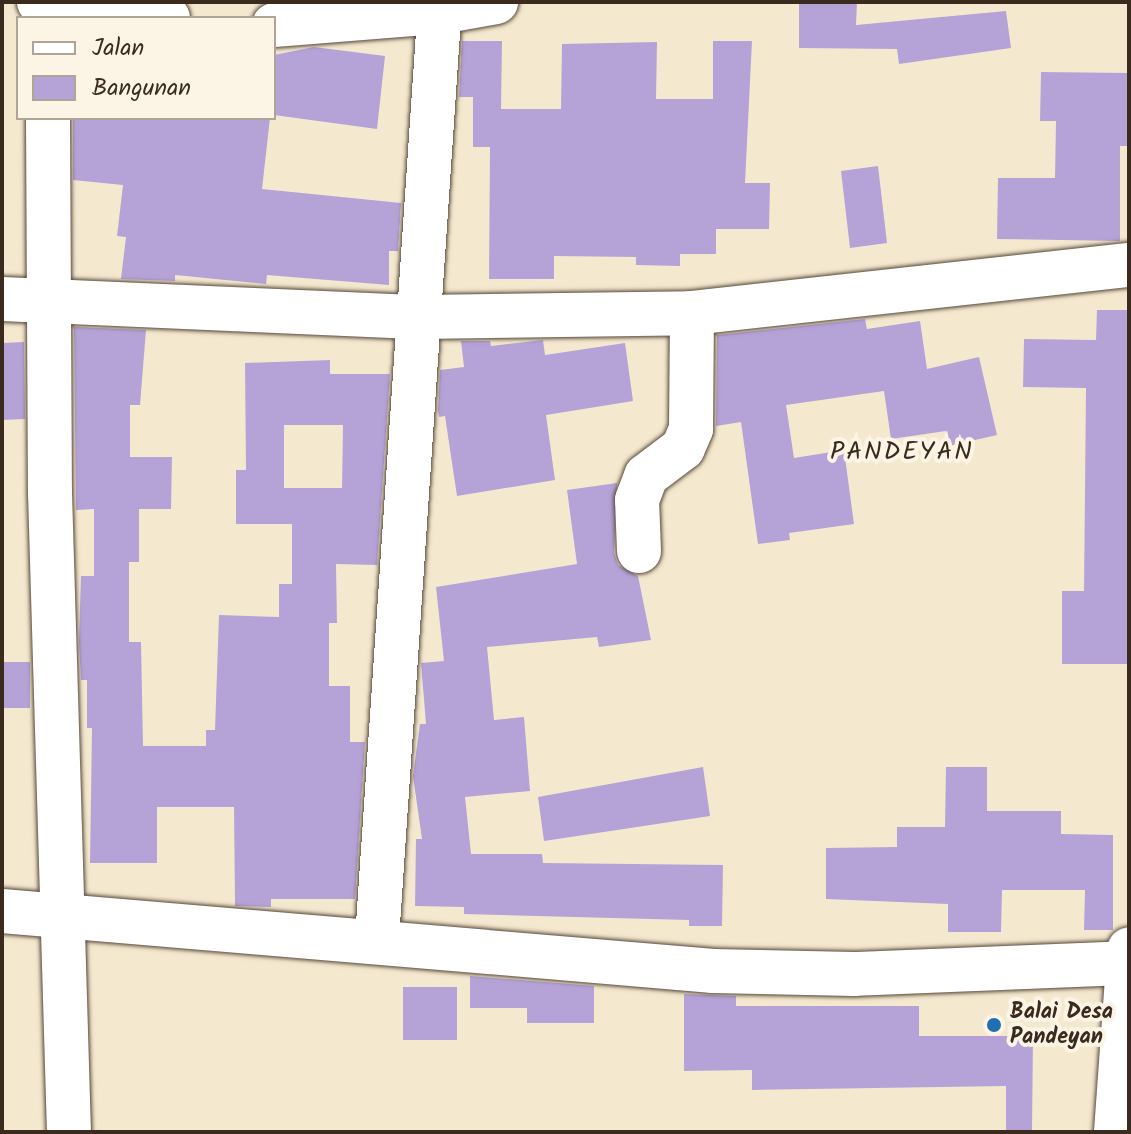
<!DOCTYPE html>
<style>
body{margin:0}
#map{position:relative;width:1131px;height:1134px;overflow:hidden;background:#f4e9cf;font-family:Kalam,sans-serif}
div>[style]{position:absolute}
.building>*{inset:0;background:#b5a3d8}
.roads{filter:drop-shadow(0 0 2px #574739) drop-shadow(0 0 2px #574739)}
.minor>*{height:44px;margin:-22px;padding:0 22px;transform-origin:22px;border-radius:22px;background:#fff}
.dots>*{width:22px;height:22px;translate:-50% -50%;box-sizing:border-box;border:4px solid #fcf5e5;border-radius:50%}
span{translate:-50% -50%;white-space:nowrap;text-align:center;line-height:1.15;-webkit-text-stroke:8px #fcf5e5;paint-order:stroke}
.poi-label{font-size:22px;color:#3b2a1e;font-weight:700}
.left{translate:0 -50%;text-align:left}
.quarter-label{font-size:26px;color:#3b2a1e;letter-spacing:2px}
.frame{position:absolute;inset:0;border:4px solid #3b2a1e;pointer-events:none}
.legend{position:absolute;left:16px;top:16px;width:260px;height:104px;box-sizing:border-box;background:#fcf5e5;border:2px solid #afa495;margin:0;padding:10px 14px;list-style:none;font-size:24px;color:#3b2a1e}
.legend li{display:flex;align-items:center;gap:16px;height:40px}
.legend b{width:40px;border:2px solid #afa495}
</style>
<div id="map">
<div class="building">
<div style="clip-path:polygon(799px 2px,857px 2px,856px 25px,1006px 11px,1011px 48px,899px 64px,897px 49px,799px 48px)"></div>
<div style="clip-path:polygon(462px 41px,502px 41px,501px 109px,561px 109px,562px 44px,657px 42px,656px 99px,713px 99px,713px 41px,752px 41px,745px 183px,770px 183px,769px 229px,716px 229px,716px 254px,680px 254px,680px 266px,636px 265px,636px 257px,554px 256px,554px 279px,489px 279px,490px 147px,473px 147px,473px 97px,459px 97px)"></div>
<div style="clip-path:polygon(314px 47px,385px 56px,377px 129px,274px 115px,274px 55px)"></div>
<div style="clip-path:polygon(1041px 72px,1129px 73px,1129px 146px,1120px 146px,1120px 241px,997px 239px,998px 178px,1055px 178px,1056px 121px,1040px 121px)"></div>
<div style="clip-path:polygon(73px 118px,270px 118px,262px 189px,401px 203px,398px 251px,389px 251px,389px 285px,267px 275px,266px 284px,175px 275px,175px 281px,121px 279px,126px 237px,117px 236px,123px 185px,73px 180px)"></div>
<div style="clip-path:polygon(878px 166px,887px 243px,850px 248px,841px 171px)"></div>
<div style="clip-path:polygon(1097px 310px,1129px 310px,1127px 664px,1062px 664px,1062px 591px,1084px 591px,1086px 388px,1023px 387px,1024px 339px,1096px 340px)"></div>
<div style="clip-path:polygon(865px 319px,867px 329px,920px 321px,927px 369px,979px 357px,997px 435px,949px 446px,946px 431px,891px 439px,884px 391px,786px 405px,794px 458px,844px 450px,854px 524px,789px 533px,790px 540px,758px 544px,741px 422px,716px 426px,717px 335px)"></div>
<div style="clip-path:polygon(evenodd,74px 327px,146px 330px,140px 405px,130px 405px,130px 457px,172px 457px,171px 509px,139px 509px,139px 562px,129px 562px,129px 642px,141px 642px,143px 746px,206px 746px,206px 730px,215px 730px,219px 615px,279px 617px,279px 584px,292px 584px,292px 524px,236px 524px,236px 470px,246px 470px,245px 363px,330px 360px,330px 374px,390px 374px,377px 565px,336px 564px,337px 623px,329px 623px,329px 686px,350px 686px,350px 742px,365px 742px,355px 899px,271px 899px,271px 907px,235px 906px,234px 807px,157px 807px,157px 863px,90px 863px,92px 728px,87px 728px,87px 680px,81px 680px,79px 642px,81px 576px,94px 576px,94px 509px,76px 510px,74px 327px,284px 425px,343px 425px,342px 488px,284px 488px,284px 425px)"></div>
<div style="clip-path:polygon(543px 340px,545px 355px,625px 343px,633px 401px,546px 415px,555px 480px,457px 496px,445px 416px,439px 417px,438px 410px,440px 370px,464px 367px,461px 341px,490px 341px,491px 346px)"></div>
<div style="clip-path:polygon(24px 342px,25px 419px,2px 420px,2px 343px)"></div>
<div style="clip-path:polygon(617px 483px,614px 553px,618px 565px,638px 576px,651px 640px,599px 647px,597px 637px,487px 647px,494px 720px,524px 717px,530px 791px,465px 797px,471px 854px,542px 854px,543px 863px,723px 865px,722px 926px,689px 926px,689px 920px,464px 914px,464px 907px,415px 906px,416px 839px,422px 839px,413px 776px,420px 724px,426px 724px,421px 663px,444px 661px,436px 587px,577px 564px,567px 490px)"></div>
<div style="clip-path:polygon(2px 662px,30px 662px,30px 708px,2px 708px)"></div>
<div style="clip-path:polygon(703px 767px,710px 816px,544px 841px,538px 797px)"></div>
<div style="clip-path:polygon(946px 767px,987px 767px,987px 811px,1061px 811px,1061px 834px,1113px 835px,1113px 930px,1084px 930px,1085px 890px,1002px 890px,1001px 932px,948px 932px,948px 904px,826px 899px,826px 848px,897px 847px,897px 827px,945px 827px)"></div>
<div style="clip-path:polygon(470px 976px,594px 986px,594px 1023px,527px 1023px,527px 1008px,470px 1008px)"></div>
<div style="clip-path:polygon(403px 987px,457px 987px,457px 1040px,403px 1040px)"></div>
<div style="clip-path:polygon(684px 994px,736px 996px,736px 1006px,919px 1006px,919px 1036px,1033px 1036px,1032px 1132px,1006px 1132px,1006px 1086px,752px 1090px,752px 1070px,684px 1071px)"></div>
</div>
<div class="roads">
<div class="minor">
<div style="left:39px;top:2px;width:130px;rotate:7.1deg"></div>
<div style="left:274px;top:25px;width:167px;rotate:-4.5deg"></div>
<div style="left:440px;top:12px;width:57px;rotate:-10.1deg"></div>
<div style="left:48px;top:118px;width:375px;rotate:89.7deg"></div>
<div style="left:50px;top:493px;width:639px;rotate:88.3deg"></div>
<div style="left:2px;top:299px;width:418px;rotate:2.5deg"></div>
<div style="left:420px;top:317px;width:272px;rotate:-0.8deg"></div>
<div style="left:692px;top:313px;width:440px;rotate:-6.3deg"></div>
<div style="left:639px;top:551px;width:51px;rotate:-92.2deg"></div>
<div style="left:637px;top:500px;width:26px;rotate:-69deg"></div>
<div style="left:646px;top:476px;width:46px;rotate:-37.1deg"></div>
<div style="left:683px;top:448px;width:21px;rotate:-67deg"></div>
<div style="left:691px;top:429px;width:116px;rotate:-89.5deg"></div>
<div style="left:2px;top:911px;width:714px;rotate:4.82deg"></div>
<div style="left:713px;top:971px;width:141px;rotate:1.2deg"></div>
<div style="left:854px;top:974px;width:274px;rotate:-2.3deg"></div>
<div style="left:377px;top:939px;width:939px;rotate:-86.15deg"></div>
<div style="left:1116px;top:1132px;width:183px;rotate:-85.9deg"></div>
</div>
</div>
<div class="dots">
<div style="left:994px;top:1025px;background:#1f6fb2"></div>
</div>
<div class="poi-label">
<span class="left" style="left:1010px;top:1025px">Balai Desa<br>Pandeyan</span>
</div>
<div class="quarter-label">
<span style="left:902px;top:453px">PANDEYAN</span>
</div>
<div class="frame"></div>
<ul class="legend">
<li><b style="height:10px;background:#fff"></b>Jalan</li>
<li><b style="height:22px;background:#b5a3d8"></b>Bangunan</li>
</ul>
</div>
